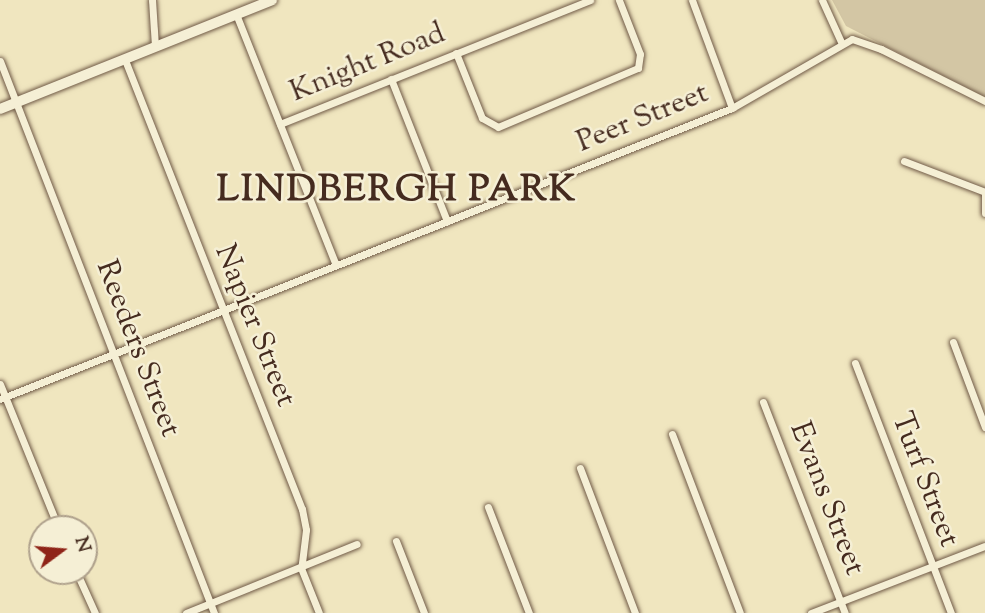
<!DOCTYPE html>
<style>
body{margin:0}
#map{position:relative;width:985px;height:613px;overflow:hidden;background:#f0e6bf;font-family:"Sorts Mill Goudy",serif}
div>[style]{position:absolute}
.green>*{inset:0;background:#d3c6a4}
.roads{filter:drop-shadow(0 0 2px #705a47) drop-shadow(0 0 2px #705a47)}
.street>*{height:7px;margin:-3.5px;padding:0 3.5px;transform-origin:3.5px;border-radius:3.5px;background:#f5efd5}
.secondary>*{height:10px;margin:-5px;padding:0 5px;transform-origin:5px;border-radius:5px;background:#f5efd5}
span{translate:-50% -50%;white-space:nowrap;text-align:center;line-height:1.15;-webkit-text-stroke:5px #f5efd5;paint-order:stroke}
.street-label{font-size:30px;color:#452b1f}
.district-label{font-size:37px;color:#452b1f;font-weight:700;letter-spacing:2px}
.north{position:absolute;left:28px;top:515px;width:70px;height:70px;box-sizing:border-box;background:#f5efd5;border:2px solid #afa18c;border-radius:50%;rotate:74deg;font-size:19px;font-weight:700;line-height:28px;text-align:center;color:#452b1f}
.north::after{content:'';display:block;margin:auto;width:24px;height:32px;background:#8f2418;clip-path:polygon(50% 0,100% 100%,50% 72%,0 100%)}
</style>
<div id="map">
<div class="green">
<div style="clip-path:polygon(832px 0,985px 0,985px 97px,846px 26px)"></div>
</div>
<div class="roads">
<div class="street">
<div style="left:152px;top:0;width:47px;rotate:86.3deg"></div>
<div style="left:692px;top:0;width:115px;rotate:69.7deg"></div>
<div style="left:822px;top:0;width:48px;rotate:65.6deg"></div>
<div style="left:236px;top:14px;width:270px;rotate:68.3deg"></div>
<div style="left:456px;top:53px;width:70px;rotate:68.2deg"></div>
<div style="left:482px;top:118px;width:18px;rotate:29deg"></div>
<div style="left:498px;top:127px;width:152px;rotate:-22.9deg"></div>
<div style="left:638px;top:68px;width:14px;rotate:-82deg"></div>
<div style="left:640px;top:54px;width:58px;rotate:-111.3deg"></div>
<div style="left:125px;top:60px;width:483px;rotate:68.5deg"></div>
<div style="left:302px;top:509px;width:21px;rotate:79deg"></div>
<div style="left:306px;top:530px;width:38px;rotate:97deg"></div>
<div style="left:301px;top:568px;width:48px;rotate:68.2deg"></div>
<div style="left:0;top:61px;width:592px;rotate:68.81deg"></div>
<div style="left:391px;top:79px;width:153px;rotate:68.5deg"></div>
<div style="left:280px;top:124px;width:334px;rotate:-21.8deg"></div>
<div style="left:904px;top:161px;width:87px;rotate:20.9deg"></div>
<div style="left:985px;top:193px;width:20px;rotate:90deg"></div>
<div style="left:953px;top:342px;width:91px;rotate:69.4deg"></div>
<div style="left:855px;top:363px;width:268px;rotate:69deg"></div>
<div style="left:0;top:384px;width:157px;rotate:67.9deg"></div>
<div style="left:0;top:399px;width:788px;rotate:-21.68deg"></div>
<div style="left:732px;top:108px;width:138px;rotate:-29.9deg"></div>
<div style="left:852px;top:39px;width:31px;rotate:19deg"></div>
<div style="left:881px;top:49px;width:116px;rotate:26.6deg"></div>
<div style="left:763px;top:402px;width:226px;rotate:68.8deg"></div>
<div style="left:672px;top:434px;width:191px;rotate:69.2deg"></div>
<div style="left:580px;top:468px;width:155px;rotate:69.2deg"></div>
<div style="left:488px;top:507px;width:114px;rotate:68.9deg"></div>
<div style="left:396px;top:541px;width:77px;rotate:68.7deg"></div>
<div style="left:76px;top:571px;width:46px;rotate:65.7deg"></div>
<div style="left:186px;top:613px;width:184px;rotate:-22deg"></div>
<div style="left:811px;top:613px;width:186px;rotate:-21.1deg"></div>
</div>
<div class="secondary">
<div style="left:0;top:109px;width:293px;rotate:-21.8deg"></div>
</div>
</div>
<div class="street-label">
<span style="left:368px;top:64px;rotate:-22deg">Knight Road</span>
<span style="left:643px;top:119px;rotate:-22deg">Peer Street</span>
<span style="left:254px;top:326px;rotate:68deg">Napier Street</span>
<span style="left:137px;top:349px;rotate:69deg">Reeders Street</span>
<span style="left:924px;top:480px;rotate:69deg">Turf Street</span>
<span style="left:826px;top:499px;rotate:69deg">Evans Street</span>
</div>
<div class="district-label">
<span style="left:397px;top:191px">LINDBERGH PARK</span>
</div>
<div class="north">N</div>
</div>
